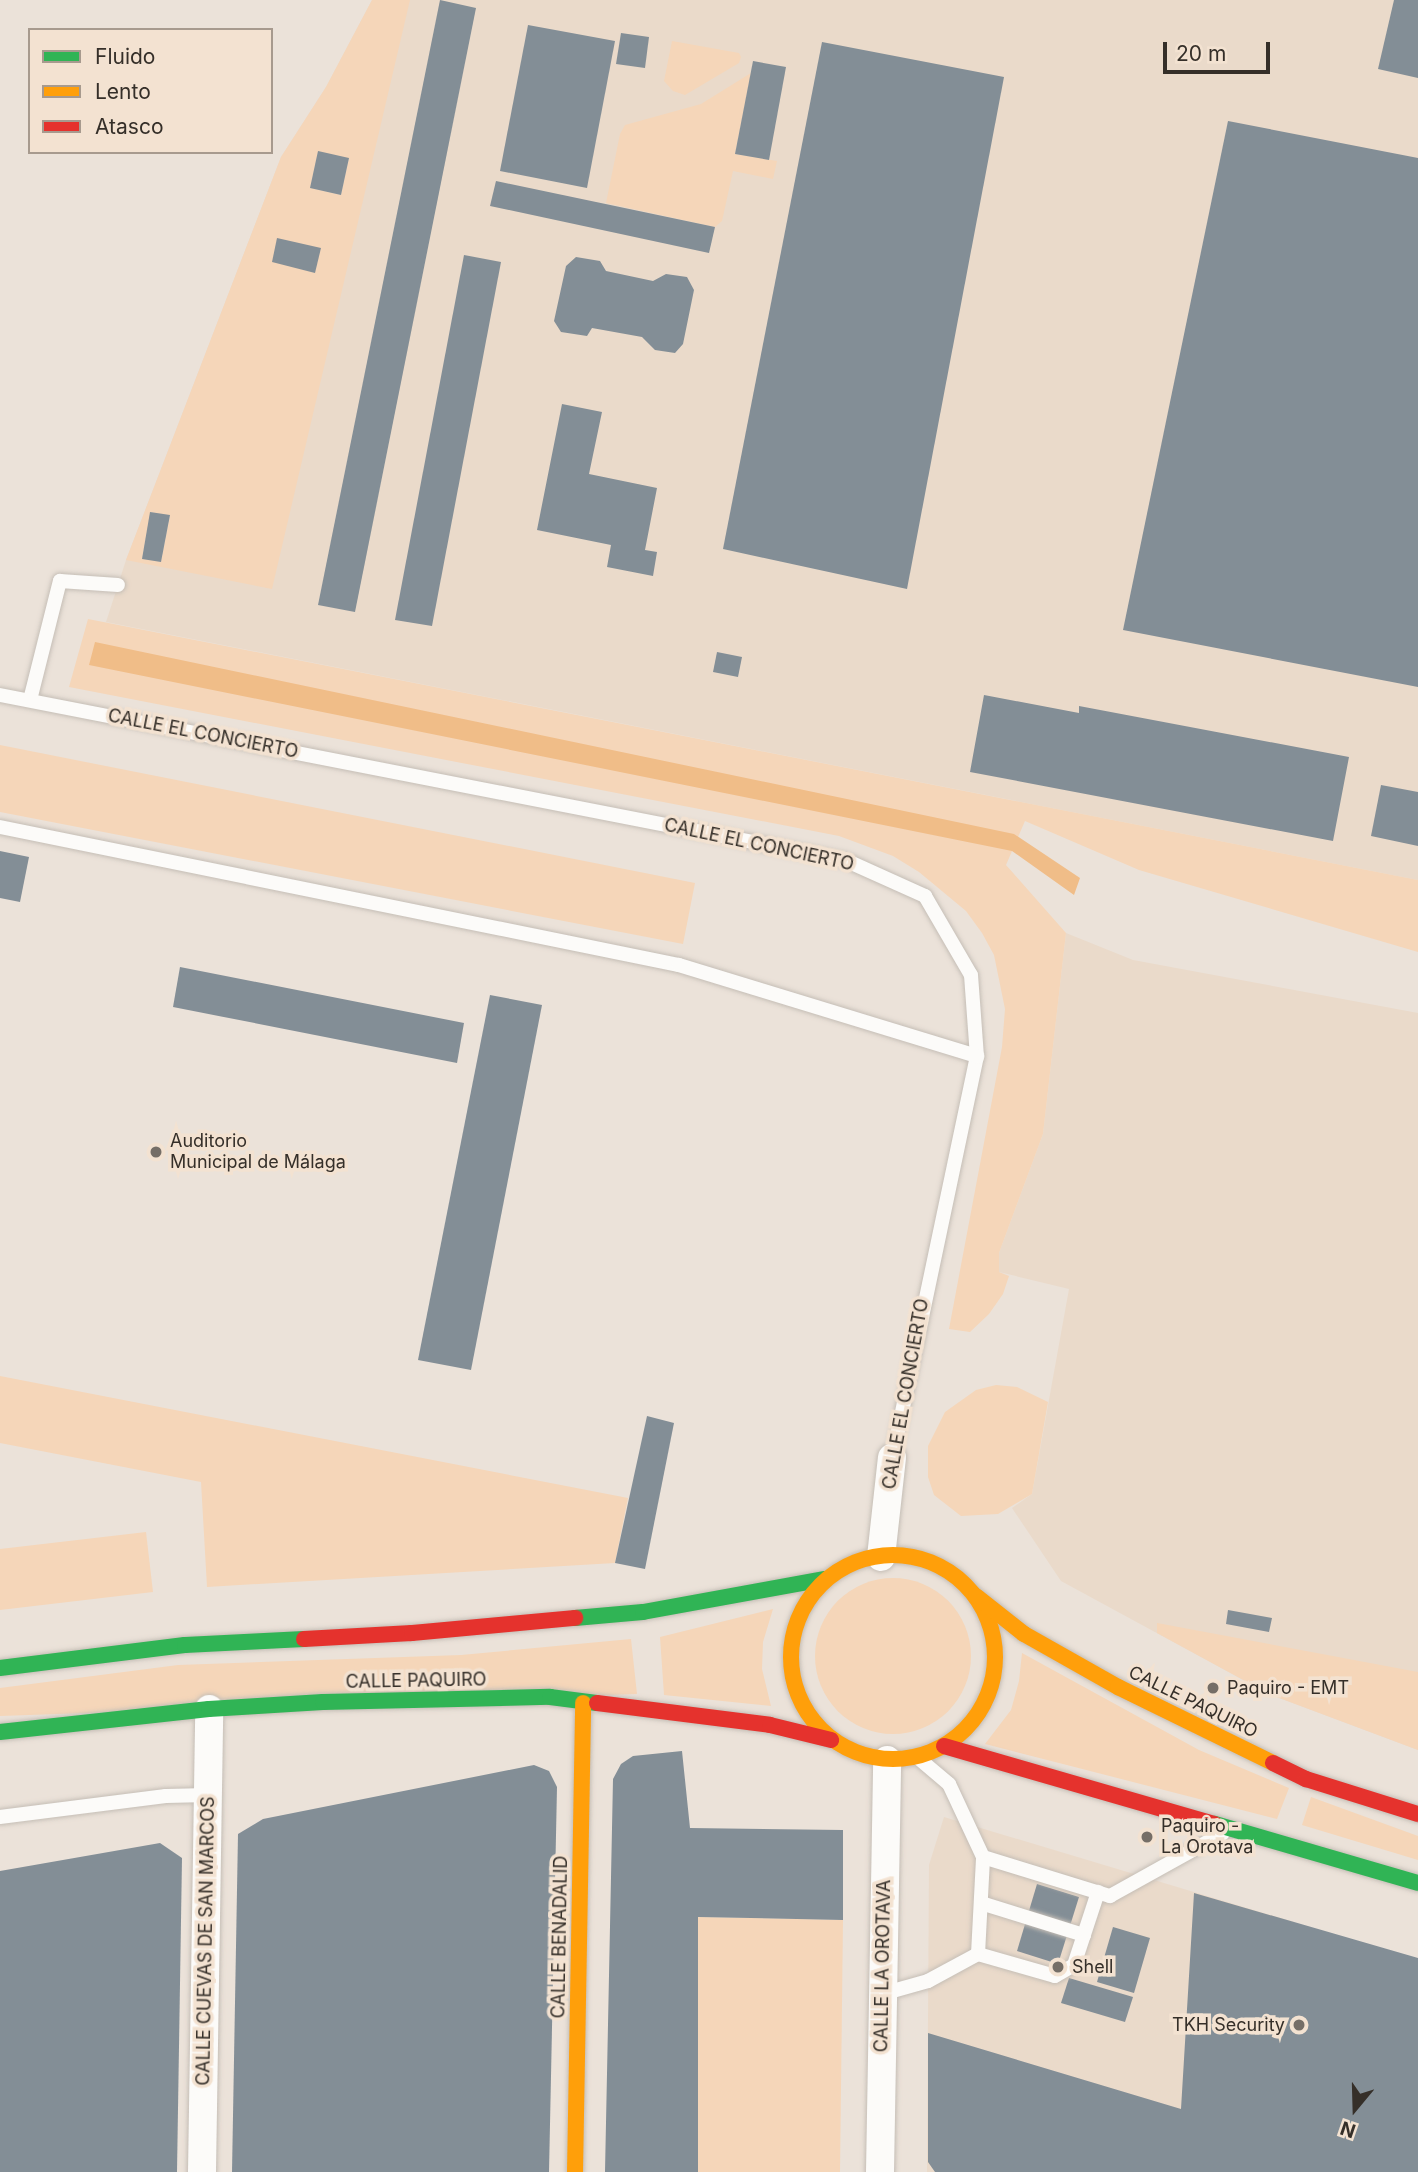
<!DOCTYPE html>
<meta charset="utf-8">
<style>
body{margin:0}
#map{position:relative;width:1418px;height:2172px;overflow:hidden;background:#ebe2d9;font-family:Inter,sans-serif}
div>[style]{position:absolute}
.built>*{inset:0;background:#eadaca}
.green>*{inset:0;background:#f5d6b9}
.round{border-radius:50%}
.water>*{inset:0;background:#f0bd88}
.building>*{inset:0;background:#838e96}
.roads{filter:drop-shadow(0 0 2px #c5beb6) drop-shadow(0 0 2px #c5beb6)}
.lane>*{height:14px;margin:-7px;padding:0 7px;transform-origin:7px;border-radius:7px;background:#fcfbf9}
.street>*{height:28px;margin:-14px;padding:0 14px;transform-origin:14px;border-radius:14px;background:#fcfbf9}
.fast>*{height:16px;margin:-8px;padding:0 8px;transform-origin:8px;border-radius:8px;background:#30b455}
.slow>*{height:16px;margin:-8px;padding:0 8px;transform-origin:8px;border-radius:8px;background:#ff9f0a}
.slow>.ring{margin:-8px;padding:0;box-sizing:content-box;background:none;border:16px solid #ff9f0a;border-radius:50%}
.jam>*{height:16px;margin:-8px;padding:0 8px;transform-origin:8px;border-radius:8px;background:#e5322d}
.dots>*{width:19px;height:19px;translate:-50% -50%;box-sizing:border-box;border:4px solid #f3e2d1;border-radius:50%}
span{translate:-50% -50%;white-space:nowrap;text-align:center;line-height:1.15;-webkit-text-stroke:7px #f3e2d1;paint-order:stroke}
.street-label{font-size:18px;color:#352f29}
.poi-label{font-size:18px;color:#352f29}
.left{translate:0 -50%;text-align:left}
.right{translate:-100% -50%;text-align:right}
.legend{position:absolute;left:28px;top:28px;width:245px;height:126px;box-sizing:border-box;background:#f3e2d1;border:2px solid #a79a8e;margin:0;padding:9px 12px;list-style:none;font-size:21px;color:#352f29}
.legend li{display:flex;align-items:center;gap:14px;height:35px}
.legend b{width:35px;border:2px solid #a79a8e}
.north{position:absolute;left:1320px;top:2074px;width:70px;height:70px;-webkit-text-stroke:5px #f3e2d1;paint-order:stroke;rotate:199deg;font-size:19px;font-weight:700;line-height:28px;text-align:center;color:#352f29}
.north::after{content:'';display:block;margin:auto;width:24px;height:32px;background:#352f29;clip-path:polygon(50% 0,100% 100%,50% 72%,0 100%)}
.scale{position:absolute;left:1163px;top:42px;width:107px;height:32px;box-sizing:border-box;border:4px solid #352f29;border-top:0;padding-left:9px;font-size:21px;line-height:24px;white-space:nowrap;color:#352f29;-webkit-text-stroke:5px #f3e2d1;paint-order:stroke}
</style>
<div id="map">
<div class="built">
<div style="clip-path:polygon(372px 0,1418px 0,1418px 880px,106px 622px,126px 560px,281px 157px,326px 87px)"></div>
<div style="clip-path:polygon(1066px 933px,1133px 960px,1418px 1013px,1418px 1750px,1269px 1694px,1061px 1581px,1012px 1508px,1032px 1494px,1069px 1289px,999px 1272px,999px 1253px,1043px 1134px)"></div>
<div style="clip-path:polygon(944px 1817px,1294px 1922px,1418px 2172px,927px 2172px,929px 1865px)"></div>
</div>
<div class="green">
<div style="clip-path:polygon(evenodd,372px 0,410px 0,272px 589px,126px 560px,281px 157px,326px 87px,372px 0,318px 152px,349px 159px,341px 195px,310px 188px,318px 152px,372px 0,151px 512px,170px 516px,161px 562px,142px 558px,151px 512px)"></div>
<div style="clip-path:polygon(672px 41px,739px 53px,741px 57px,739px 63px,685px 95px,673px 91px,664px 81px)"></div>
<div style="clip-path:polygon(751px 73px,735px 154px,777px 161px,773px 179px,733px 171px,722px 221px,715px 227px,606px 203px,620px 134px,625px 125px,701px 104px)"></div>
<div style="clip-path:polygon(88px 619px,1418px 880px,1418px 952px,1139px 870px,1025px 821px,1006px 865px,1066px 933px,1043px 1134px,999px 1253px,999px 1272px,1009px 1276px,1003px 1294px,989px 1314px,970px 1332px,949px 1329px,1002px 1047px,1005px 1009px,994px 955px,982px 933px,966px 911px,919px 872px,893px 856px,839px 836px,69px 687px)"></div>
<div style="clip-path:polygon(0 745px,695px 883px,683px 944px,0 812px)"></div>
<div style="clip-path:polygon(0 1376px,628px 1498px,615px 1563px,207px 1587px,201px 1482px,0 1443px)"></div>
<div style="clip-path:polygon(996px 1385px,1017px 1387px,1048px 1402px,1032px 1494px,998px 1514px,961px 1516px,934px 1495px,928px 1477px,928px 1446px,945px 1412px,976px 1390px)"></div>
<div style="clip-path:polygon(146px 1532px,153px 1592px,0 1610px,0 1549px)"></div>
<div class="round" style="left:815px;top:1578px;width:156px;height:156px"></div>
<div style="clip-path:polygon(773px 1609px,763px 1642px,762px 1669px,771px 1706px,664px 1695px,660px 1637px)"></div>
<div style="clip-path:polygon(1157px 1623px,1418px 1672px,1418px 1750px,1269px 1694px,1157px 1633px)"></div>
<div style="clip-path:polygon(631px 1639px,637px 1694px,0 1716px,0 1688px,178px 1665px,461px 1655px)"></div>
<div style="clip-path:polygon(1022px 1653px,1199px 1750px,1289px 1788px,1277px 1819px,985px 1744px,1011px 1710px,1019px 1681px)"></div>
<div style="clip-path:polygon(1311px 1797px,1418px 1836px,1418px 1860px,1302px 1825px)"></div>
<div style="clip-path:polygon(698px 1917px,843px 1920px,840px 2172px,698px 2172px)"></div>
</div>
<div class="water">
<div style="clip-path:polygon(95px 642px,1014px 834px,1080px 878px,1074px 895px,1012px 851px,89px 665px)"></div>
</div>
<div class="building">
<div style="clip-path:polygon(440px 0,476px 8px,355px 612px,318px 605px)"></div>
<div style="clip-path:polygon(1394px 0,1418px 0,1418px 78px,1378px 69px)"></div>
<div style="clip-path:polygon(528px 25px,615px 41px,587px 188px,500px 171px)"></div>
<div style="clip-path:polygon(621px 33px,649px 37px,645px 68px,616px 64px)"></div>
<div style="clip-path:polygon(822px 42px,1004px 77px,907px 589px,723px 549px)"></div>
<div style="clip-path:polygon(753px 61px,786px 67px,769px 160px,735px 154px)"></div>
<div style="clip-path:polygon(1228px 121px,1418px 158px,1418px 687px,1123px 630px)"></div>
<div style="clip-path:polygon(318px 151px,349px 158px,341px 195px,310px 188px)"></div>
<div style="clip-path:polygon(496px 181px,715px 227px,709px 253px,490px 206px)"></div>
<div style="clip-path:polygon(277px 238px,321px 248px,315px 273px,272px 262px)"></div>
<div style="clip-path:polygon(464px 255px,501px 262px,432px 626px,395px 620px)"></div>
<div style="clip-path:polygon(576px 257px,600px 261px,606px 271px,653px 281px,666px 274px,687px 277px,694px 290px,683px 344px,675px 353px,655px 350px,642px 337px,592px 328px,587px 336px,561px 332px,554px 321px,566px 266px)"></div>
<div style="clip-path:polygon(562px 404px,602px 412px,589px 474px,657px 488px,645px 550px,657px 552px,653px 576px,607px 567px,611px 545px,537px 530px)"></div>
<div style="clip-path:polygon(150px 512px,170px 515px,161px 562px,142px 559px)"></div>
<div style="clip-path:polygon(717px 652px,742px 657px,738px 677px,713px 672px)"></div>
<div style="clip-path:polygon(984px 695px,1079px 713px,1079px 706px,1349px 757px,1333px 841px,970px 772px)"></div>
<div style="clip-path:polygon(1381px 785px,1418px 792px,1418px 846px,1371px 836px)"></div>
<div style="clip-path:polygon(0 851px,29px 857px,20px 902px,0 898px)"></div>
<div style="clip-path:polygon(180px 967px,464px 1023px,457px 1063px,173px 1007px)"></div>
<div style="clip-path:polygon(490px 995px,542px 1005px,471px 1370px,418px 1360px)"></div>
<div style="clip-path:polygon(647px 1416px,674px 1423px,645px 1569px,615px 1563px)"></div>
<div style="clip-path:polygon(1228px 1610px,1272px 1618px,1269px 1632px,1226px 1624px)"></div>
<div style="clip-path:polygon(682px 1751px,690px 1828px,843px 1830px,843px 1920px,698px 1917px,698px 2172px,605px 2172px,613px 1779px,621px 1764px,633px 1756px)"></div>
<div style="clip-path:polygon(534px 1765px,549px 1771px,557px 1787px,549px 2172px,232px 2172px,238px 1834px,263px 1819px)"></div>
<div style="clip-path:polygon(160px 1843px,182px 1858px,177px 2172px,0 2172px,0 1871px)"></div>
<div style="clip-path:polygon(1037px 1884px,1079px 1897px,1058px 1964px,1017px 1951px)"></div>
<div style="clip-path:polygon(1194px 1893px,1418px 1958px,1418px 2172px,935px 2172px,928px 2162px,928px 2033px,1181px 2109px)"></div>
<div style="clip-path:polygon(1113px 1927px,1150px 1938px,1134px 1993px,1097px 1982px)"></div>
<div style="clip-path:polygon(1069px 1978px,1133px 1997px,1125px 2022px,1061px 2003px)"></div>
</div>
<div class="roads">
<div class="lane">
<div style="left:0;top:695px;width:861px;rotate:11.05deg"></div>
<div style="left:845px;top:860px;width:88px;rotate:24.2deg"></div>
<div style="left:925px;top:896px;width:91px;rotate:59.8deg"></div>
<div style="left:971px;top:975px;width:81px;rotate:85.8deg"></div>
<div style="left:977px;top:1056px;width:411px;rotate:101.9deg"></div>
<div style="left:30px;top:700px;width:123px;rotate:-75.9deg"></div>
<div style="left:60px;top:581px;width:58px;rotate:3.9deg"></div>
<div style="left:0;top:827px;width:693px;rotate:11.49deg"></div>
<div style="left:679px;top:965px;width:312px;rotate:17deg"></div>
<div style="left:917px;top:1757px;width:42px;rotate:40.2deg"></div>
<div style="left:949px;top:1784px;width:81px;rotate:65deg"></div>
<div style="left:983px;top:1857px;width:133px;rotate:17.1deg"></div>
<div style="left:1110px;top:1896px;width:129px;rotate:-29.1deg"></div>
<div style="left:0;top:1817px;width:167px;rotate:-7.2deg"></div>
<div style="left:166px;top:1796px;width:42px;rotate:-1.4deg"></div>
<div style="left:981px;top:1903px;width:108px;rotate:17.3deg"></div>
<div style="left:978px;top:1954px;width:97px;rotate:-87deg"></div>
<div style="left:882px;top:1994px;width:48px;rotate:-15.8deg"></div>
<div style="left:928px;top:1981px;width:57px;rotate:-28.4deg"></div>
<div style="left:978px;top:1954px;width:80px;rotate:15.9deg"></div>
<div style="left:1055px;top:1976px;width:22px;rotate:-30deg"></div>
<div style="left:1074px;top:1965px;width:77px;rotate:-71.8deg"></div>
</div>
<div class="street">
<div style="left:881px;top:1557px;width:100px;rotate:-83.7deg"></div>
<div style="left:202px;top:2172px;width:463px;rotate:-89.1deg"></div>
<div style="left:880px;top:2172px;width:412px;rotate:-89deg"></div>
</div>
<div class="fast">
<div style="left:575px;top:1618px;width:68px;rotate:-5deg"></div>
<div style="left:643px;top:1612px;width:185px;rotate:-10.3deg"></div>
<div style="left:0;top:1668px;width:186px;rotate:-7.1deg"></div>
<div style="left:185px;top:1645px;width:119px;rotate:-2.9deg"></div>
<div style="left:0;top:1732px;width:210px;rotate:-6.3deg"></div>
<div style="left:209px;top:1709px;width:114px;rotate:-3.5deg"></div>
<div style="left:323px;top:1702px;width:227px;rotate:-1.3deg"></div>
<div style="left:550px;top:1697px;width:47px;rotate:7.3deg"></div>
<div style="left:1215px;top:1824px;width:211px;rotate:16.2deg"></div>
</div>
<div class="slow">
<div class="ring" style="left:791px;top:1555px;width:188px;height:188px"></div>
<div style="left:976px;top:1596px;width:61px;rotate:38.4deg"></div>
<div style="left:1024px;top:1634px;width:108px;rotate:29.4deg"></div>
<div style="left:1118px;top:1687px;width:173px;rotate:26.1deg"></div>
<div style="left:575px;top:2172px;width:469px;rotate:-89deg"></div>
</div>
<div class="jam">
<div style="left:304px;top:1639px;width:108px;rotate:-3.2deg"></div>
<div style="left:412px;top:1633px;width:164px;rotate:-5.3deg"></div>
<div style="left:597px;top:1703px;width:174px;rotate:7.2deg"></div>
<div style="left:770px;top:1725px;width:63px;rotate:13.8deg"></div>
<div style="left:944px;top:1746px;width:282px;rotate:16.1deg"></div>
<div style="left:1273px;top:1763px;width:37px;rotate:26deg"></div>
<div style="left:1306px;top:1779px;width:117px;rotate:17.4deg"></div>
</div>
</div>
<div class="dots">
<div style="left:156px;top:1152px;background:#756e67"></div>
<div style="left:1213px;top:1688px;background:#756e67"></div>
<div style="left:1147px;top:1837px;background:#756e67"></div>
<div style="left:1058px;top:1967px;background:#756e67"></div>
<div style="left:1299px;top:2025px;background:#756e67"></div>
</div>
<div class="street-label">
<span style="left:203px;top:734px;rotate:11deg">CALLE EL CONCIERTO</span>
<span style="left:759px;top:845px;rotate:12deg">CALLE EL CONCIERTO</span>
<span style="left:906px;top:1394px;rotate:-80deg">CALLE EL CONCIERTO</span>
<span style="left:416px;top:1681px;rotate:-1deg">CALLE PAQUIRO</span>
<span style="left:1193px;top:1702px;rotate:26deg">CALLE PAQUIRO</span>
<span style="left:560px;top:1937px;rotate:-89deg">CALLE BENADALID</span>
<span style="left:206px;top:1941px;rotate:-89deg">CALLE CUEVAS DE SAN MARCOS</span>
<span style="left:883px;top:1966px;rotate:-89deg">CALLE LA OROTAVA</span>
</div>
<div class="poi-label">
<span class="left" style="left:170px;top:1152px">Auditorio<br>Municipal de Málaga</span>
<span class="left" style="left:1227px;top:1688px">Paquiro - EMT</span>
<span class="left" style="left:1161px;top:1837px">Paquiro -<br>La Orotava</span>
<span class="left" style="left:1072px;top:1967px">Shell</span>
<span class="right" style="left:1285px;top:2025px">TKH Security</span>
</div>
<ul class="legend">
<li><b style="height:9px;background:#30b455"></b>Fluido</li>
<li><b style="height:9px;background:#ff9f0a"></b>Lento</li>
<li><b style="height:9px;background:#e5322d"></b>Atasco</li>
</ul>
<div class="north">N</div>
<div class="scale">20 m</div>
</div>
